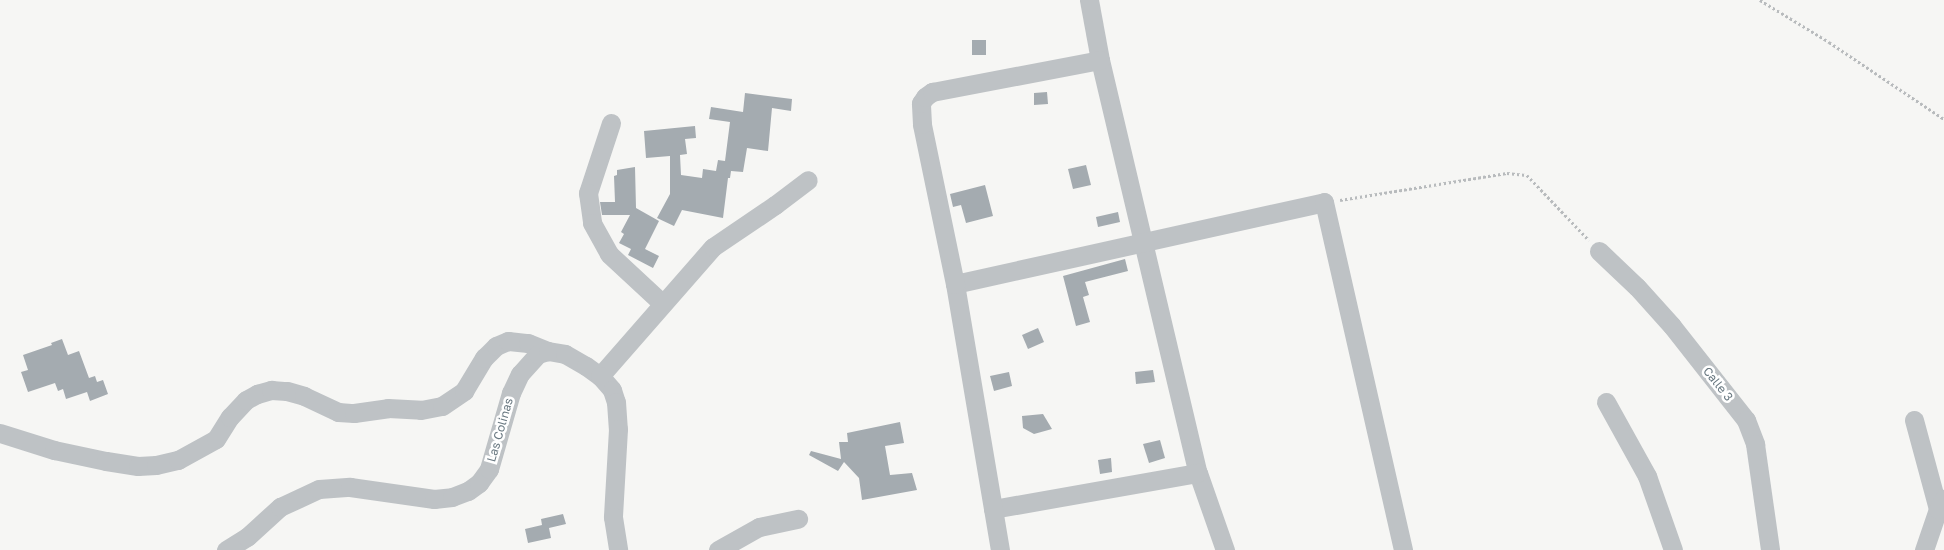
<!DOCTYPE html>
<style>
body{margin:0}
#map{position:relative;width:1944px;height:550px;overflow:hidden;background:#f6f6f4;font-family:"Golos Text",sans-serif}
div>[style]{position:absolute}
.building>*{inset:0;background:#a4abb0}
.path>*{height:2.5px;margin-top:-1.25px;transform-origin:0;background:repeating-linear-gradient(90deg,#b8bbbd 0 2.5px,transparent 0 5px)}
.minor>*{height:19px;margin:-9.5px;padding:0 9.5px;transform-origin:9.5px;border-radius:9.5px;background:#bec2c5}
span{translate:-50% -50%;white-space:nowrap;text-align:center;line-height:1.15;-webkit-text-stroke:5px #fff;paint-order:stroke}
.street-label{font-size:12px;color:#697881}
</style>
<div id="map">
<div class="building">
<div style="clip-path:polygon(972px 40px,986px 40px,986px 55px,972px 55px)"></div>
<div style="clip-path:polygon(1047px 92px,1048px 104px,1034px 105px,1034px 93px)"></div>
<div style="clip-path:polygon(745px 93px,792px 99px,791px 111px,772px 108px,768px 151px,747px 148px,743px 172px,731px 171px,730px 178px,728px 178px,723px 218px,682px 210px,674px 226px,657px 218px,670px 194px,670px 156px,646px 158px,644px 131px,695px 126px,696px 138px,685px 139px,687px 154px,680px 155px,681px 175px,702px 178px,703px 169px,716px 171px,718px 160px,725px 161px,730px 122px,709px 119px,711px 107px,743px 112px)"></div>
<div style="clip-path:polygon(1086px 165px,1091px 185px,1073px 189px,1068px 169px)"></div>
<div style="clip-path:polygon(635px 167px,636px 208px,659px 221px,645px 249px,659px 256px,653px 268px,628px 255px,631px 249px,619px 243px,624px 234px,621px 232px,630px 215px,602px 215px,600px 202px,615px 202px,614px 176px,617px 175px,617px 170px)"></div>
<div style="clip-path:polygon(985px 185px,993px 216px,966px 223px,961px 205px,953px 207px,950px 194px)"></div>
<div style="clip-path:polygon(1118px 212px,1120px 222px,1098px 227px,1096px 217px)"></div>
<div style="clip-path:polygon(1125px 259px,1128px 271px,1085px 282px,1089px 295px,1083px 297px,1090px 322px,1076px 326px,1063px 276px)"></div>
<div style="clip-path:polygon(1038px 328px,1044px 342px,1028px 349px,1022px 335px)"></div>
<div style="clip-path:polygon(62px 339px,68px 355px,79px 351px,89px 378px,95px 376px,97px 382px,103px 380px,108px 394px,90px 401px,87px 392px,66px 399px,63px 389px,58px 391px,55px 383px,28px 392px,21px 372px,28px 370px,23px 355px,52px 345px,51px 343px)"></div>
<div style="clip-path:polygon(1153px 370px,1155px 382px,1136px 384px,1135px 372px)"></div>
<div style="clip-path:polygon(1009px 372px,1012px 386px,994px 391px,990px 376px)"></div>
<div style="clip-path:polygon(1043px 414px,1052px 429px,1034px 434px,1023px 428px,1022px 416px)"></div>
<div style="clip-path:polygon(900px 422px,904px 443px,885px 446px,890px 475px,912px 473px,917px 490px,862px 500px,859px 478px,844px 462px,838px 471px,809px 455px,811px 451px,841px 459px,839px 442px,848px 442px,847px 433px)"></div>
<div style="clip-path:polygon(1160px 440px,1165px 458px,1149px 463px,1143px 444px)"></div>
<div style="clip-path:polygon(1111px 458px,1112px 472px,1100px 474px,1098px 460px)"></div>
<div style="clip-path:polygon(563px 514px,566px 524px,549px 528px,551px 538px,528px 543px,525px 529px,542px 525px,541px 519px)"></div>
</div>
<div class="path">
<div style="left:1760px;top:0;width:81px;rotate:31.3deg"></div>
<div style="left:1829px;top:42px;width:138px;rotate:33.8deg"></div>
<div style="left:1340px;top:200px;width:169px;rotate:-9.2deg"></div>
<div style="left:1507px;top:173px;width:20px;rotate:6deg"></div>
<div style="left:1527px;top:175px;width:90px;rotate:46.4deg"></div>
</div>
<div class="minor">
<div style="left:1089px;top:0;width:61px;rotate:79.6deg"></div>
<div style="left:1100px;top:60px;width:424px;rotate:76.7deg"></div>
<div style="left:1198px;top:473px;width:82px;rotate:70.7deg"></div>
<div style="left:611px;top:123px;width:74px;rotate:108.2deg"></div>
<div style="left:588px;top:193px;width:30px;rotate:82deg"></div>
<div style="left:592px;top:223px;width:35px;rotate:61deg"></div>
<div style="left:609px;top:254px;width:72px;rotate:42.8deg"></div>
<div style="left:1599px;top:251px;width:52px;rotate:43.5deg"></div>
<div style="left:1637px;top:287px;width:52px;rotate:48.1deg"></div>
<div style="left:1672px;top:326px;width:120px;rotate:51.8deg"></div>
<div style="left:1746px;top:420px;width:26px;rotate:69deg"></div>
<div style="left:1755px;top:444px;width:107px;rotate:81.9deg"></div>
<div style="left:955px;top:284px;width:378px;rotate:-12.5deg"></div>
<div style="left:1324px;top:202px;width:357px;rotate:77.2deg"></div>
<div style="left:600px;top:376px;width:171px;rotate:-48.8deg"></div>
<div style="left:713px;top:247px;width:75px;rotate:-34.1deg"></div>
<div style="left:775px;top:205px;width:41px;rotate:-37.1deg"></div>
<div style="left:1606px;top:402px;width:85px;rotate:61deg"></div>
<div style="left:1647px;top:476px;width:78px;rotate:70.6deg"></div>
<div style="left:1914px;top:420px;width:92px;rotate:74.9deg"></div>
<div style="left:0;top:433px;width:57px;rotate:17.5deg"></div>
<div style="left:54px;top:450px;width:53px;rotate:11.9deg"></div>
<div style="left:106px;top:461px;width:32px;rotate:9deg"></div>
<div style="left:138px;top:466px;width:18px;rotate:-3deg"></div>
<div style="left:156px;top:465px;width:23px;rotate:-13deg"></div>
<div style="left:178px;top:460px;width:43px;rotate:-28.9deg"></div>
<div style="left:216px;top:439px;width:26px;rotate:-58deg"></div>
<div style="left:230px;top:417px;width:23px;rotate:-47deg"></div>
<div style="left:246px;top:400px;width:13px;rotate:-29deg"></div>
<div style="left:257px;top:394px;width:15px;rotate:-16deg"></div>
<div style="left:271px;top:390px;width:16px;rotate:4deg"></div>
<div style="left:287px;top:391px;width:18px;rotate:16deg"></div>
<div style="left:304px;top:396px;width:38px;rotate:25deg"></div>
<div style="left:338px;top:412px;width:16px;rotate:4deg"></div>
<div style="left:354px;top:413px;width:34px;rotate:-8deg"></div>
<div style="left:388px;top:408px;width:33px;rotate:3deg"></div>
<div style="left:421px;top:410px;width:21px;rotate:-11deg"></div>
<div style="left:442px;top:406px;width:27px;rotate:-34deg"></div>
<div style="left:464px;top:391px;width:39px;rotate:-59deg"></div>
<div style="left:484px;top:358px;width:17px;rotate:-45deg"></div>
<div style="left:496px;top:346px;width:13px;rotate:-23deg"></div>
<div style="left:508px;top:341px;width:20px;rotate:6deg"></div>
<div style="left:528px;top:343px;width:22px;rotate:22deg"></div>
<div style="left:993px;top:509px;width:208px;rotate:-10deg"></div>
<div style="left:226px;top:550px;width:25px;rotate:-32deg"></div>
<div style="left:247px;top:537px;width:45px;rotate:-42.3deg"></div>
<div style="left:280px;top:507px;width:43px;rotate:-24.8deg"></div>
<div style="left:319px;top:489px;width:31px;rotate:-4deg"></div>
<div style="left:350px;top:487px;width:85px;rotate:8.1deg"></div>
<div style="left:434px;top:499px;width:18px;rotate:-6deg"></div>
<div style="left:452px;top:497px;width:17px;rotate:-21deg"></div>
<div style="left:468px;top:491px;width:14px;rotate:-36deg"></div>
<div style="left:479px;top:483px;width:17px;rotate:-54deg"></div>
<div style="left:489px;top:469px;width:79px;rotate:-73.9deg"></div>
<div style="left:511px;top:393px;width:21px;rotate:-65deg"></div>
<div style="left:520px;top:374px;width:27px;rotate:-48deg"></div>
<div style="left:538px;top:354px;width:10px;rotate:-17deg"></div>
<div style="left:548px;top:351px;width:17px;rotate:10deg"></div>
<div style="left:565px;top:354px;width:24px;rotate:30deg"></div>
<div style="left:586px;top:366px;width:17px;rotate:36deg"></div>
<div style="left:600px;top:376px;width:18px;rotate:49deg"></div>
<div style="left:612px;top:390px;width:13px;rotate:72deg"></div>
<div style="left:616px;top:402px;width:27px;rotate:86deg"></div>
<div style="left:618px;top:429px;width:88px;rotate:93.3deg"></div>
<div style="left:613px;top:517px;width:33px;rotate:81deg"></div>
<div style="left:718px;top:550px;width:47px;rotate:-29.3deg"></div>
<div style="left:759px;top:527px;width:40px;rotate:-12deg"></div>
<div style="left:1000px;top:550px;width:270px;rotate:-99.6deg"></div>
<div style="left:955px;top:284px;width:163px;rotate:-101.7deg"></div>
<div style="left:922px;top:124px;width:21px;rotate:-93deg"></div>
<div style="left:921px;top:103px;width:7px;rotate:-56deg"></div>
<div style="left:925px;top:97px;width:9px;rotate:-36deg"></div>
<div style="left:932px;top:92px;width:171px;rotate:-10.8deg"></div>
<div style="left:1924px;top:550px;width:43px;rotate:-71.1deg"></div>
<div style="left:1938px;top:509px;width:12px;rotate:-59deg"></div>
</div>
<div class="street-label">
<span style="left:1718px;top:384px;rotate:51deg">Calle 3</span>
<span style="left:500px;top:430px;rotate:-74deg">Las Colinas</span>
</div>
</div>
